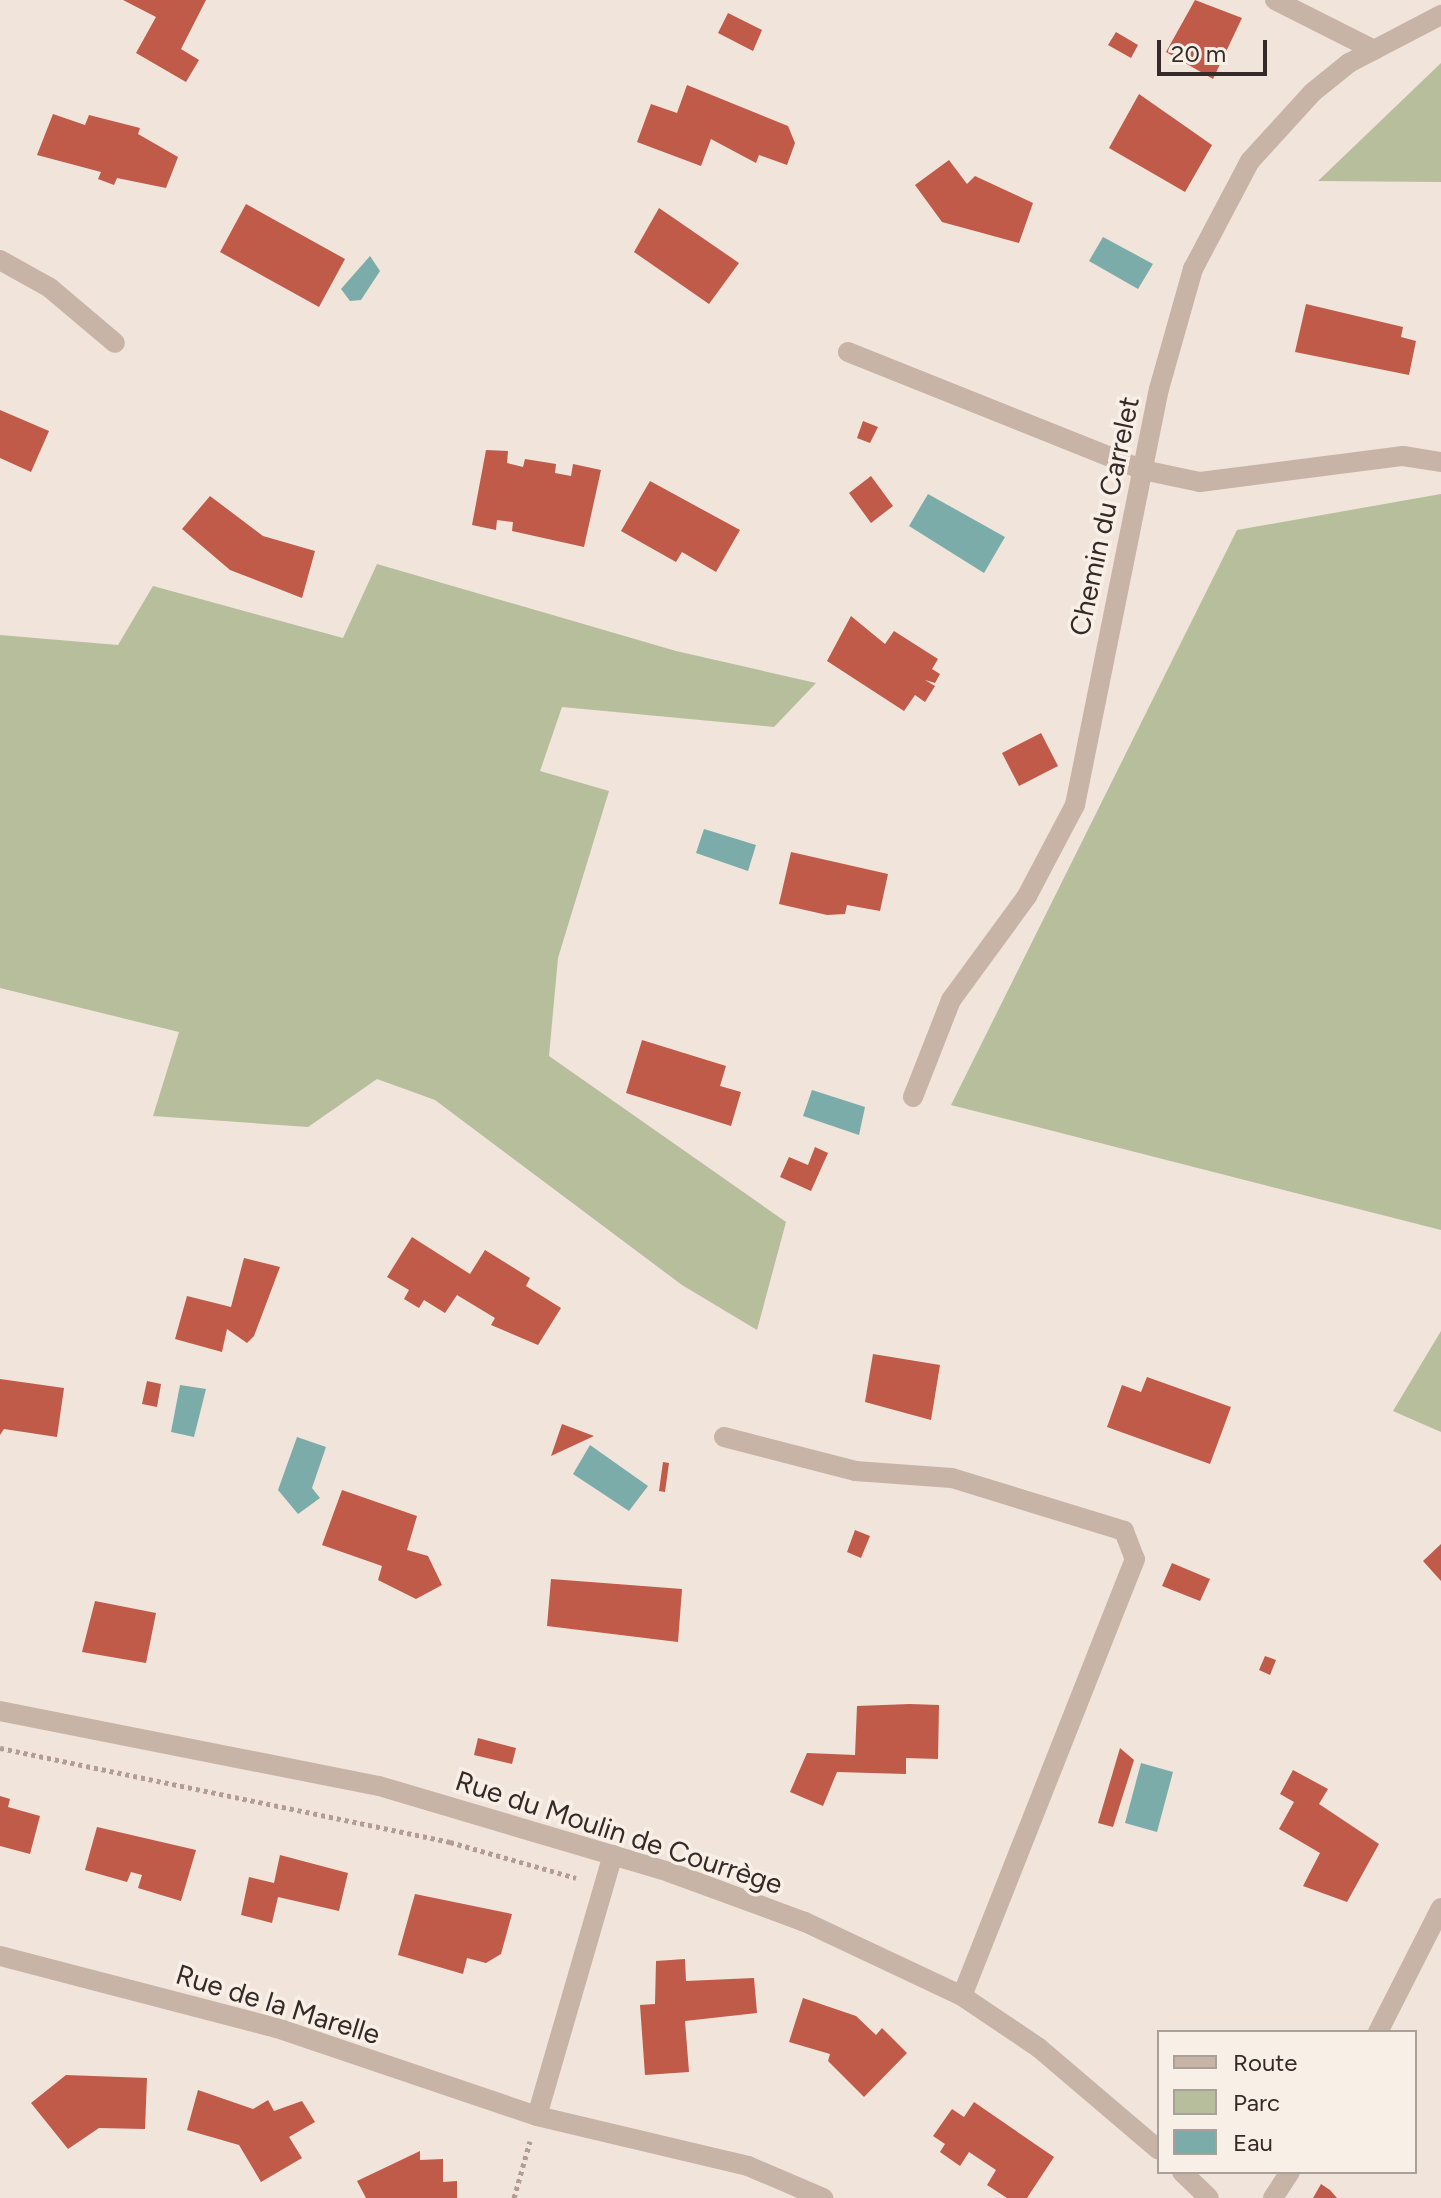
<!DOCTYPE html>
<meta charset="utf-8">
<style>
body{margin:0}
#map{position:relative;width:1441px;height:2198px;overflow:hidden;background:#f0e4db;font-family:Figtree,sans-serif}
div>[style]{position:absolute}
.green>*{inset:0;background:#b6be9c}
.water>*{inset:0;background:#7baca9}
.building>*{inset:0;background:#c05a49}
.path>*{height:5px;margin-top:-2.5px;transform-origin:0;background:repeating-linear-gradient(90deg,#b39d92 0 4px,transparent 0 8px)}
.lane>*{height:20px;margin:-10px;padding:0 10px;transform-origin:10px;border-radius:10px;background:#c8b3a7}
.street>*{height:20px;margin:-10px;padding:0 10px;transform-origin:10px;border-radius:10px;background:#c8b3a7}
span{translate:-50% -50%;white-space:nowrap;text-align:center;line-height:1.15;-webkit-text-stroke:7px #f8efe7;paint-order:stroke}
.street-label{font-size:28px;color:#352a27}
.legend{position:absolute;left:1157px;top:2030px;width:260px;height:144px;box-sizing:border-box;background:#f8efe7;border:2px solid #aaa09a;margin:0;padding:10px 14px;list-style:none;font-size:24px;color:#352a27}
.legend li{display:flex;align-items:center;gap:16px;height:40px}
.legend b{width:40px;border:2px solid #aaa09a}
.scale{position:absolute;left:1157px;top:40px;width:110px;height:36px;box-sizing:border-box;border:4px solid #352a27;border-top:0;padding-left:10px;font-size:24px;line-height:28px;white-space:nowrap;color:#352a27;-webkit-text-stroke:6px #f8efe7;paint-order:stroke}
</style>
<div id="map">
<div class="green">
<div style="clip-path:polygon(1441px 63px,1441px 182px,1318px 181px)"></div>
<div style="clip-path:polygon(1441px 494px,1441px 1230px,951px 1105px,1237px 530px)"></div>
<div style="clip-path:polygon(377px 564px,676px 651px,816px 683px,774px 727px,562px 707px,540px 771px,609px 791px,558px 958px,549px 1056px,786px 1222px,757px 1330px,682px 1285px,435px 1100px,377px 1079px,308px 1127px,153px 1116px,179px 1032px,0 988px,0 635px,118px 645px,153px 586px,343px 638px)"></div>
<div style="clip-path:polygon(1441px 1331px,1441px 1432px,1393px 1411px)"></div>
</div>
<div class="water">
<div style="clip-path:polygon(1103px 237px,1153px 264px,1138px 289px,1089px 261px)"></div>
<div style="clip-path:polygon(370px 256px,380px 271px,361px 300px,350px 301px,341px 289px)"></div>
<div style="clip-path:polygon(928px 494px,1005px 537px,984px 573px,909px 526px)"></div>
<div style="clip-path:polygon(704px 829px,756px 845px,748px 871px,696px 853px)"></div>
<div style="clip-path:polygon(812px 1090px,865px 1107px,859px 1135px,803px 1116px)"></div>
<div style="clip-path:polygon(180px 1385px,206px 1389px,194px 1437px,171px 1432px)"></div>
<div style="clip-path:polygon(297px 1437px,326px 1447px,312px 1488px,320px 1498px,298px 1514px,278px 1490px)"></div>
<div style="clip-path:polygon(590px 1445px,648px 1486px,629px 1511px,573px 1474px)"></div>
<div style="clip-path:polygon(1141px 1763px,1173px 1772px,1157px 1832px,1125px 1823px)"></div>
</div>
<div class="building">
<div style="clip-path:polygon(123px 0,206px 0,181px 49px,199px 60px,186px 82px,136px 53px,156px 17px)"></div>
<div style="clip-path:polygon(1195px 0,1242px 18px,1213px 79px,1166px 52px)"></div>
<div style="clip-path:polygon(728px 13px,762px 30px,753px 51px,718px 33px)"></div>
<div style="clip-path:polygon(1116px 32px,1138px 45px,1131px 58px,1108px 45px)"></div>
<div style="clip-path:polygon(687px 85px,788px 126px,795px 143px,787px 165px,759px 155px,756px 163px,711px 139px,701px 166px,637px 142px,651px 104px,677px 113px)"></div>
<div style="clip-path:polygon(1139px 94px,1212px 145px,1185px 192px,1109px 148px)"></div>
<div style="clip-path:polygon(53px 114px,85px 125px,89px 115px,140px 128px,138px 134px,178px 157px,166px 188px,117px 178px,114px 185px,98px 179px,101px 172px,37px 155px)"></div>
<div style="clip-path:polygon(949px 160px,967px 184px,975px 176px,1033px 203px,1019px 243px,942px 222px,915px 185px)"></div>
<div style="clip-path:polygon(246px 204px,345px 259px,319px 307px,220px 252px)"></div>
<div style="clip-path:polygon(659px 208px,739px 263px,709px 304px,634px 252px)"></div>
<div style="clip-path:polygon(1306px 304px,1403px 327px,1401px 337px,1416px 341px,1409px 375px,1295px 352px)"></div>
<div style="clip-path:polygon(0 410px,49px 431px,31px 472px,0 458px)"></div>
<div style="clip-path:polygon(863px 421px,878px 427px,870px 443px,857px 438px)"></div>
<div style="clip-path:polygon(486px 450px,508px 451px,507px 463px,523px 467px,525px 459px,556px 464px,555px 473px,571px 476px,573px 464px,601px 470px,584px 547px,512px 531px,513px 522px,497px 520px,496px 530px,472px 525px)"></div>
<div style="clip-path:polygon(871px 476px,893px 506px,871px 523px,849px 493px)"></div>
<div style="clip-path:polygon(650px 481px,740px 530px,716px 572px,682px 552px,676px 562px,621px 531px)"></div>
<div style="clip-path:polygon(210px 496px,263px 536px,315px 551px,302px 598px,230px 570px,182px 529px)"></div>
<div style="clip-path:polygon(851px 616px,885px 644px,894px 631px,938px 659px,932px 669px,940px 674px,935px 683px,925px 680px,935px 686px,925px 702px,915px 695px,904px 711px,827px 661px)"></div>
<div style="clip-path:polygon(1041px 733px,1058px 766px,1019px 786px,1002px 753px)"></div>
<div style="clip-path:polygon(791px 852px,888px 874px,880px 911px,847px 905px,845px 914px,827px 915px,779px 904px)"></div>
<div style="clip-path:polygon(642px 1040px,726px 1066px,720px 1086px,741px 1092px,731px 1126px,626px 1093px)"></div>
<div style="clip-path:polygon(815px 1147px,828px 1153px,811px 1191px,780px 1177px,789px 1157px,808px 1165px)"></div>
<div style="clip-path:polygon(412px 1237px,470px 1274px,485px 1250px,530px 1278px,526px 1286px,561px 1308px,538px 1345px,491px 1325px,495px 1318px,457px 1295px,445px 1313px,424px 1300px,419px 1308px,404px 1299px,409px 1290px,387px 1277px)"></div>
<div style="clip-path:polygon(244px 1258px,280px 1267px,254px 1336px,247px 1343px,227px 1329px,222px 1352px,175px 1339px,187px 1296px,231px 1307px)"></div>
<div style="clip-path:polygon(873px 1354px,940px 1365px,931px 1420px,865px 1402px)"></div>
<div style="clip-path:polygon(1147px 1377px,1231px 1407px,1210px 1464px,1107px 1427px,1122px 1385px,1141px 1392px)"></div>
<div style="clip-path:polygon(0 1379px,64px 1388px,57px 1437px,4px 1429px,0 1435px)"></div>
<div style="clip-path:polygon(147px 1381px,161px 1384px,157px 1407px,142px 1404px)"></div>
<div style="clip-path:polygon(562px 1424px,594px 1436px,551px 1456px)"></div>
<div style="clip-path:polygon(663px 1462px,669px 1463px,665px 1492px,659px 1491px)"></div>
<div style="clip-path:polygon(342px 1490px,417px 1516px,407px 1550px,428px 1556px,442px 1585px,416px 1599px,378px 1580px,382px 1566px,322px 1545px)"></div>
<div style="clip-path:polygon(855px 1530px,870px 1536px,861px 1558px,847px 1552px)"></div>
<div style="clip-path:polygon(1441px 1544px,1441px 1581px,1423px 1561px)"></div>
<div style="clip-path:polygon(1172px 1563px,1210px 1579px,1200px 1601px,1162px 1586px)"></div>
<div style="clip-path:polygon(551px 1579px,682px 1589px,678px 1642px,547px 1626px)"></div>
<div style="clip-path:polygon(95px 1601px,156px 1613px,146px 1663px,82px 1652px)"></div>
<div style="clip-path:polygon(1265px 1656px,1276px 1660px,1270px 1675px,1259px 1670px)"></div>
<div style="clip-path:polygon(910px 1704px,939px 1705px,938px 1759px,906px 1758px,906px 1774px,837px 1772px,823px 1806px,790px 1792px,807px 1753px,855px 1755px,857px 1706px)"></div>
<div style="clip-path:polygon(478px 1738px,516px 1748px,512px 1764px,474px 1755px)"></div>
<div style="clip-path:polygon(1120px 1748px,1134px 1760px,1113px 1827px,1098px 1823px)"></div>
<div style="clip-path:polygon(1293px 1770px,1328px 1789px,1319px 1804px,1379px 1844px,1347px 1902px,1303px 1886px,1320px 1853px,1279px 1829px,1294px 1802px,1280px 1794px)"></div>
<div style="clip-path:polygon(0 1796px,10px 1799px,8px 1807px,40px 1816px,30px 1854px,0 1846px)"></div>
<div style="clip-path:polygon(97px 1827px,196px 1850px,181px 1901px,138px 1888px,142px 1875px,131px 1872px,127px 1882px,85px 1870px)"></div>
<div style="clip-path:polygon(280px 1855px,348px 1873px,339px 1911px,278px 1897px,272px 1923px,241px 1915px,249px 1877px,274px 1883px)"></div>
<div style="clip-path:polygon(415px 1894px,512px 1914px,501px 1954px,486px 1963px,467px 1958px,463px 1974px,398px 1955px)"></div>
<div style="clip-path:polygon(685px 1959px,686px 1981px,754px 1978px,757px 2013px,685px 2021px,689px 2072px,645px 2075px,640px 2005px,655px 2004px,656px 1961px)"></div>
<div style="clip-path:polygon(803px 1998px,856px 2016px,876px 2035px,882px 2028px,907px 2053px,864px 2097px,828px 2061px,830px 2054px,789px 2042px)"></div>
<div style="clip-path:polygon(66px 2075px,147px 2078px,145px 2129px,99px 2128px,68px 2149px,31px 2103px)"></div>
<div style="clip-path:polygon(198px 2090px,253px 2109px,268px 2100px,274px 2111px,302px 2101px,315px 2122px,289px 2137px,302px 2158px,261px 2182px,239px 2145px,187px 2130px)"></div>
<div style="clip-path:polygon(974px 2102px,1054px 2157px,1027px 2198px,1007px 2198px,987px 2185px,996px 2170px,969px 2152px,960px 2166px,940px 2152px,945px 2144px,933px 2136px,952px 2109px,964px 2117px)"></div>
<div style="clip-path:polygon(420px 2151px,420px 2160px,443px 2159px,443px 2182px,457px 2181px,457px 2198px,366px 2198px,357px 2181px)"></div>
<div style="clip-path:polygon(1321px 2184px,1330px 2190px,1337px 2198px,1313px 2198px)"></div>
</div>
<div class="path">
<div style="left:0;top:1748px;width:460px;rotate:11.8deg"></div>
<div style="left:450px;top:1842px;width:131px;rotate:15.9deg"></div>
<div style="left:514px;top:2198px;width:59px;rotate:-74.3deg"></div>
</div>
<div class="lane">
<div style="left:1275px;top:0;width:111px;rotate:26.8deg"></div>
<div style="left:848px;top:352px;width:318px;rotate:21.8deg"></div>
<div style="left:724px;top:1437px;width:135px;rotate:14.5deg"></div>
<div style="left:855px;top:1471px;width:97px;rotate:4.1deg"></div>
<div style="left:952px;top:1478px;width:180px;rotate:17.1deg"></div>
<div style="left:1124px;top:1531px;width:30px;rotate:69deg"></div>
<div style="left:1135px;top:1559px;width:470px;rotate:111.6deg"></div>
</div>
<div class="street">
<div style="left:0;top:260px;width:57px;rotate:29.2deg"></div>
<div style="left:50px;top:288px;width:85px;rotate:40.2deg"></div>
<div style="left:1143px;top:470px;width:58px;rotate:11.9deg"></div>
<div style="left:1200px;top:482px;width:205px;rotate:-7.3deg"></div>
<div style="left:1403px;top:456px;width:38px;rotate:9deg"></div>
<div style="left:913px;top:1097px;width:104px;rotate:-68.6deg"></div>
<div style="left:951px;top:1000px;width:129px;rotate:-53.8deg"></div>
<div style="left:1027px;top:896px;width:103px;rotate:-62.2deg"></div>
<div style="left:1075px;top:805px;width:424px;rotate:-78.6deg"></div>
<div style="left:1159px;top:389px;width:125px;rotate:-74.2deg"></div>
<div style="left:1193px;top:269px;width:122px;rotate:-62.2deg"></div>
<div style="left:1250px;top:161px;width:93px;rotate:-47.6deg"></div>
<div style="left:1313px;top:92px;width:46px;rotate:-38.9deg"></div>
<div style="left:1349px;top:63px;width:104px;rotate:-27.6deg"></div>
<div style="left:0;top:1711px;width:386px;rotate:11.2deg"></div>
<div style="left:379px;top:1786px;width:302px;rotate:16.5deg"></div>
<div style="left:669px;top:1872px;width:145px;rotate:20.2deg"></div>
<div style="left:805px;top:1922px;width:174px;rotate:25.2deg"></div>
<div style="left:962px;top:1996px;width:93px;rotate:34deg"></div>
<div style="left:1039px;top:2048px;width:157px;rotate:40.4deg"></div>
<div style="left:0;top:1956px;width:286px;rotate:14.6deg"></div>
<div style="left:277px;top:2028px;width:274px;rotate:18.7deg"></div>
<div style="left:537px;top:2116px;width:272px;rotate:-73.8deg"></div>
<div style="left:1378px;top:2032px;width:139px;rotate:-63.1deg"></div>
<div style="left:537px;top:2116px;width:217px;rotate:13.3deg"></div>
<div style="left:748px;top:2166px;width:82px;rotate:23.1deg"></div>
<div style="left:1182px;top:2172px;width:37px;rotate:44deg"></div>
<div style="left:1273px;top:2198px;width:31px;rotate:-57deg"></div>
</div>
<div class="street-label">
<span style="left:1104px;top:516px;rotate:-78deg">Chemin du Carrelet</span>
<span style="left:619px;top:1832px;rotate:18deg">Rue du Moulin de Courrège</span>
<span style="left:278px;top:2004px;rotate:17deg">Rue de la Marelle</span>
</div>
<ul class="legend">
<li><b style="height:10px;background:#c8b3a7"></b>Route</li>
<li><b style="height:22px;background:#b6be9c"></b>Parc</li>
<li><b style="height:22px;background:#7baca9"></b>Eau</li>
</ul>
<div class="scale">20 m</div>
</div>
